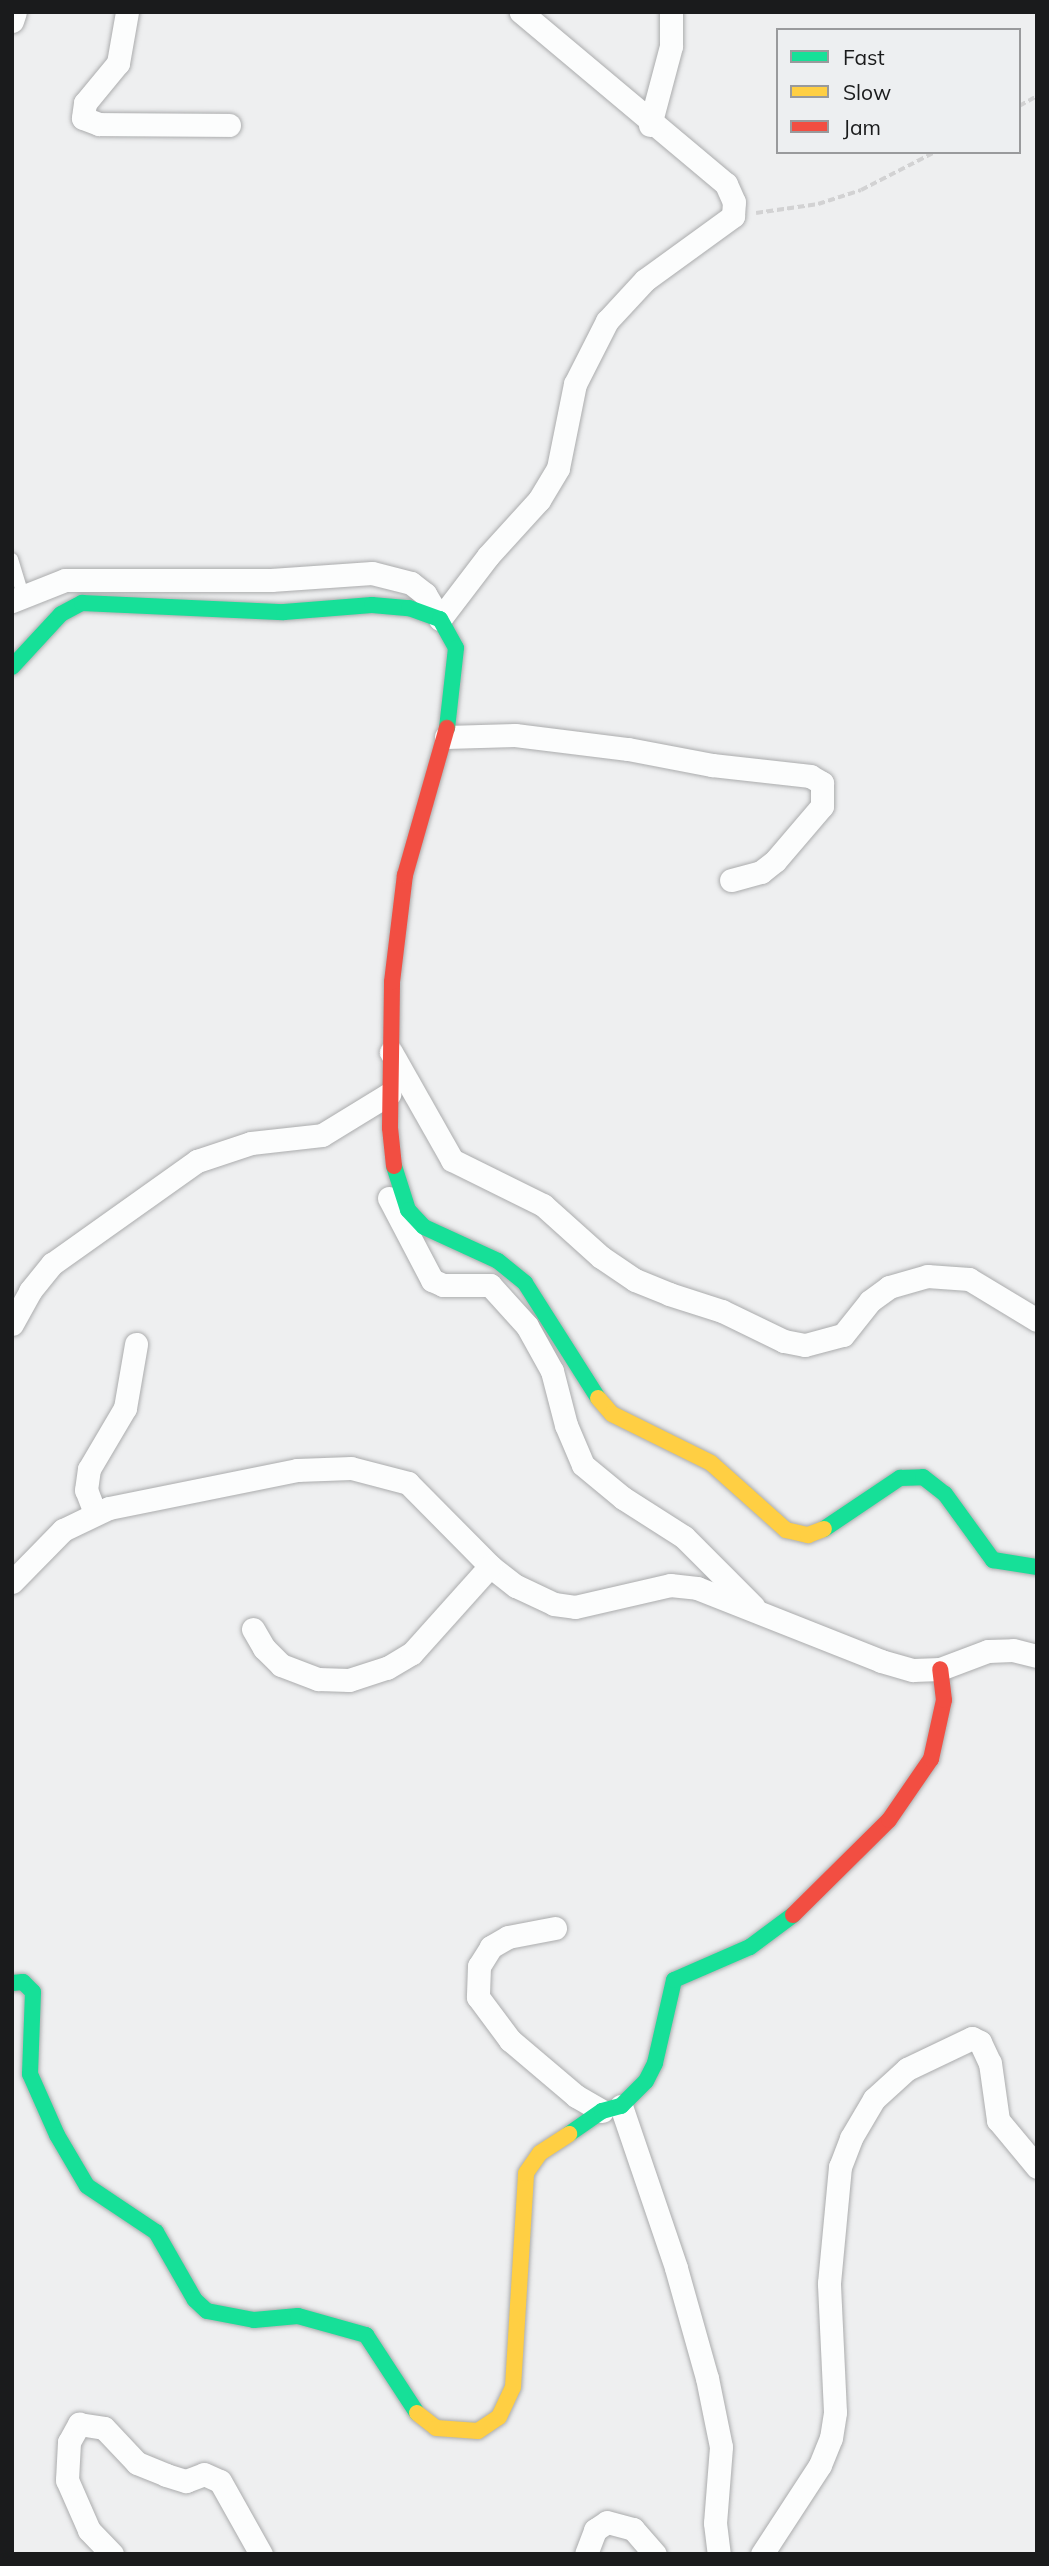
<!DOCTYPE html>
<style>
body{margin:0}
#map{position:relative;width:1049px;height:2566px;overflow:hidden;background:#eeeff0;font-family:Mulish,sans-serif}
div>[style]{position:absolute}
.path>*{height:3.5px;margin-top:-1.75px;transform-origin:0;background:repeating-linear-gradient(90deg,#d2d2d3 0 7px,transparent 0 10.5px)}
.roads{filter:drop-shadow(0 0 2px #abacad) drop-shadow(0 0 2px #abacad)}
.lane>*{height:12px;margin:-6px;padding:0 6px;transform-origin:6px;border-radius:6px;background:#fcfdfd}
.street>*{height:23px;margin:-11.5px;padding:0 11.5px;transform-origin:11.5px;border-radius:11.5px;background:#fcfdfd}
.fast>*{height:16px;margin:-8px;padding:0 8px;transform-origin:8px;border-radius:8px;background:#16e098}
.slow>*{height:16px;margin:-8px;padding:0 8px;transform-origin:8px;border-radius:8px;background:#ffcf43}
.jam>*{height:16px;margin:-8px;padding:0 8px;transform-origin:8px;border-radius:8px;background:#f24e42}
span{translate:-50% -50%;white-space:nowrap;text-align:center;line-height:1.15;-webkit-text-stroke:6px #edeff1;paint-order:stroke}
.frame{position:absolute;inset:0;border:14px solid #1a1b1c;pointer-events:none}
.legend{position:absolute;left:776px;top:28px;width:245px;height:126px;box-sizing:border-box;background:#edeff1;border:2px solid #999a9c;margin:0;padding:9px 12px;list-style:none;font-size:21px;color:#1a1b1c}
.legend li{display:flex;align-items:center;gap:14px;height:35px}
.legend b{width:35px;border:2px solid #999a9c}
</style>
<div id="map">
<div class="path">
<div style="left:1019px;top:106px;width:21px;rotate:-29deg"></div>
<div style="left:756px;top:213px;width:63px;rotate:-8.3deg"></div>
<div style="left:818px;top:204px;width:45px;rotate:-18deg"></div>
<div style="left:861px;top:190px;width:83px;rotate:-27.2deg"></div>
</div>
<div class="roads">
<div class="lane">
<div style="left:12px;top:559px;width:39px;rotate:73deg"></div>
</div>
<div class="street">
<div style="left:127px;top:12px;width:52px;rotate:100deg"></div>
<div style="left:118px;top:63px;width:52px;rotate:129.5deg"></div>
<div style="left:85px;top:103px;width:15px;rotate:98deg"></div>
<div style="left:83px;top:118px;width:17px;rotate:21deg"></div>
<div style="left:99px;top:124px;width:130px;rotate:0.4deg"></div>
<div style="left:12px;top:21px;width:9px;rotate:-72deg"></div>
<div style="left:650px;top:125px;width:82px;rotate:-75.1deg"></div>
<div style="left:671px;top:46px;width:34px;rotate:-90deg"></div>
<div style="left:12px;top:601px;width:57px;rotate:-21.6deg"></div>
<div style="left:65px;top:580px;width:206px"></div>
<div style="left:271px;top:580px;width:101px;rotate:-4deg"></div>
<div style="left:372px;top:573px;width:40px;rotate:14.4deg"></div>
<div style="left:411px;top:583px;width:18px;rotate:38deg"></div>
<div style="left:425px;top:594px;width:29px;rotate:59deg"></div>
<div style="left:440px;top:619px;width:79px;rotate:-52.7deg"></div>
<div style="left:488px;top:556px;width:76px;rotate:-47.7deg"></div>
<div style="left:539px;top:500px;width:37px;rotate:-59deg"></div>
<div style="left:558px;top:468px;width:86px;rotate:-78.6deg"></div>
<div style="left:575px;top:384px;width:71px;rotate:-63.1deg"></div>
<div style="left:607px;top:321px;width:56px;rotate:-47.2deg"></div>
<div style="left:645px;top:280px;width:109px;rotate:-36deg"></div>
<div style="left:733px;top:216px;width:14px;rotate:-86deg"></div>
<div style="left:734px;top:202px;width:20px;rotate:-114deg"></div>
<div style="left:726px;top:184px;width:268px;rotate:-140deg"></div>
<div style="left:446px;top:737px;width:69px;rotate:-1.7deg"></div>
<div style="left:515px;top:735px;width:114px;rotate:7.1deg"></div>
<div style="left:628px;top:749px;width:86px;rotate:10.8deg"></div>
<div style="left:712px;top:765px;width:99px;rotate:6.4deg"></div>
<div style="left:810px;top:776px;width:14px;rotate:30deg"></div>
<div style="left:822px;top:783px;width:23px;rotate:90deg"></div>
<div style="left:822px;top:806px;width:72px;rotate:130.5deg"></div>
<div style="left:775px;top:861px;width:18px;rotate:142deg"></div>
<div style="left:761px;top:872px;width:31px;rotate:165deg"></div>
<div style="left:391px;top:1052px;width:124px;rotate:60.5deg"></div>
<div style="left:452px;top:1160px;width:102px;rotate:26.3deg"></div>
<div style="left:543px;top:1205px;width:78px;rotate:41.9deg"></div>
<div style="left:601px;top:1257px;width:41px;rotate:34.1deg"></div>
<div style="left:635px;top:1280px;width:37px;rotate:22deg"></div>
<div style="left:669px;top:1294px;width:56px;rotate:17.8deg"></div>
<div style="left:722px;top:1311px;width:69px;rotate:25.8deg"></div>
<div style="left:784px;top:1341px;width:21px;rotate:11deg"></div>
<div style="left:805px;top:1345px;width:39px;rotate:-15deg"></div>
<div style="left:843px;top:1335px;width:43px;rotate:-51.5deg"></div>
<div style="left:870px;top:1301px;width:24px;rotate:-36deg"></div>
<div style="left:889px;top:1287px;width:40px;rotate:-16deg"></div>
<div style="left:927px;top:1276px;width:42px;rotate:4.1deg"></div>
<div style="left:969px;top:1279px;width:79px;rotate:31.1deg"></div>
<div style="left:389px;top:1198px;width:93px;rotate:62.3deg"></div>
<div style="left:432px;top:1280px;width:12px;rotate:24deg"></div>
<div style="left:443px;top:1285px;width:47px"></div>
<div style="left:490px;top:1285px;width:55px;rotate:47.9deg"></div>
<div style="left:527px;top:1326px;width:51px;rotate:60.9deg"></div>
<div style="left:552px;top:1371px;width:56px;rotate:75.5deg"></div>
<div style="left:566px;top:1425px;width:43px;rotate:67deg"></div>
<div style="left:583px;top:1465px;width:52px;rotate:39.5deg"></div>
<div style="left:623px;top:1498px;width:72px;rotate:32.6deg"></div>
<div style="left:684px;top:1537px;width:98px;rotate:45deg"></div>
<div style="left:12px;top:1324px;width:38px;rotate:-61deg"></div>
<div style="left:30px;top:1291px;width:35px;rotate:-51deg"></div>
<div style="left:52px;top:1264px;width:178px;rotate:-35.4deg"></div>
<div style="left:197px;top:1161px;width:57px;rotate:-18.4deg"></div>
<div style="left:251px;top:1143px;width:71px;rotate:-6.4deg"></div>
<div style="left:322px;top:1135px;width:79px;rotate:-31.5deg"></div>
<div style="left:95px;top:1513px;width:25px;rotate:-111deg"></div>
<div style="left:86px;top:1490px;width:21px;rotate:-82deg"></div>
<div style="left:89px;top:1469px;width:71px;rotate:-59.5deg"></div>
<div style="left:125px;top:1408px;width:65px;rotate:-80.2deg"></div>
<div style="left:12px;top:1582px;width:73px;rotate:-45.6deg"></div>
<div style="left:63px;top:1530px;width:51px;rotate:-25.6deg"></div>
<div style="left:109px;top:1508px;width:192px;rotate:-11.4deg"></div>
<div style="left:297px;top:1470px;width:54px;rotate:-2.1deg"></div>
<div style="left:351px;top:1468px;width:59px;rotate:14.7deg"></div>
<div style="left:408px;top:1483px;width:117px;rotate:45.3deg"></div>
<div style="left:490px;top:1566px;width:33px;rotate:38deg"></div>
<div style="left:516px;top:1586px;width:42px;rotate:25.3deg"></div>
<div style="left:554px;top:1604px;width:21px;rotate:8deg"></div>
<div style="left:575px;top:1607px;width:98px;rotate:-13deg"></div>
<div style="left:670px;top:1585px;width:27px;rotate:6deg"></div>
<div style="left:697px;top:1588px;width:198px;rotate:21.6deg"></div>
<div style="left:881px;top:1661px;width:33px;rotate:16deg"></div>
<div style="left:913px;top:1670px;width:27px;rotate:-2deg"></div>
<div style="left:940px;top:1669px;width:51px;rotate:-20.6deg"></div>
<div style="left:988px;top:1651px;width:25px;rotate:-2deg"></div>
<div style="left:1013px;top:1650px;width:25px;rotate:14deg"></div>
<div style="left:253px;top:1629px;width:22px;rotate:60deg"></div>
<div style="left:264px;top:1648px;width:24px;rotate:45deg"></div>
<div style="left:281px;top:1665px;width:40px;rotate:21deg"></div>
<div style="left:318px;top:1679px;width:31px;rotate:2deg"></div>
<div style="left:349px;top:1680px;width:40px;rotate:-18deg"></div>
<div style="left:387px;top:1668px;width:29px;rotate:-31deg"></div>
<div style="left:412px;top:1653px;width:117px;rotate:-48.1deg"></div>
<div style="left:555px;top:1928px;width:48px;rotate:169.2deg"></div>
<div style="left:508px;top:1937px;width:20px;rotate:150deg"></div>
<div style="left:491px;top:1947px;width:22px;rotate:122deg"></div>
<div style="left:479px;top:1966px;width:31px;rotate:92deg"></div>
<div style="left:478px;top:1997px;width:54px;rotate:53.3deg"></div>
<div style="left:510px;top:2040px;width:87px;rotate:40.3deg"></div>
<div style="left:576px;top:2096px;width:30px;rotate:30deg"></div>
<div style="left:621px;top:2106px;width:171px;rotate:71.2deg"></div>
<div style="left:676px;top:2268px;width:114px;rotate:74.3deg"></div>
<div style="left:707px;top:2378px;width:70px;rotate:78.5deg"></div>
<div style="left:721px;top:2447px;width:76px;rotate:94.5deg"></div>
<div style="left:715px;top:2523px;width:31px;rotate:83deg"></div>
<div style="left:112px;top:2554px;width:33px;rotate:-134deg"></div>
<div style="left:89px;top:2530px;width:55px;rotate:-113.7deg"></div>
<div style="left:67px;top:2480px;width:38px;rotate:-87deg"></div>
<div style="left:69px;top:2442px;width:21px;rotate:-61deg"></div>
<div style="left:79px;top:2424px;width:25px;rotate:9deg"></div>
<div style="left:104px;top:2428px;width:48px;rotate:46.7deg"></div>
<div style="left:137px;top:2463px;width:31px;rotate:22deg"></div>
<div style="left:166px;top:2475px;width:21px;rotate:17deg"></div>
<div style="left:186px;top:2481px;width:19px;rotate:-21deg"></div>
<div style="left:204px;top:2474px;width:17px;rotate:24deg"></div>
<div style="left:220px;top:2481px;width:84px;rotate:60.7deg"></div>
<div style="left:586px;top:2554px;width:26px;rotate:-69deg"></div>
<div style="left:595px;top:2530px;width:14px;rotate:-34deg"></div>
<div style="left:607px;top:2522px;width:27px;rotate:15deg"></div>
<div style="left:633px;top:2529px;width:33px;rotate:49deg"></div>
<div style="left:762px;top:2554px;width:106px;rotate:-56.9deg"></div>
<div style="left:820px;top:2465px;width:29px;rotate:-68deg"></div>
<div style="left:831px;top:2438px;width:26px;rotate:-81deg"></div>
<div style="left:835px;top:2412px;width:129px;rotate:-92.7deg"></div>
<div style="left:829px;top:2283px;width:117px;rotate:-84.6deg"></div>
<div style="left:840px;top:2167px;width:31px;rotate:-69deg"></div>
<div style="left:851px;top:2138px;width:45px;rotate:-59.5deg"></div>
<div style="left:874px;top:2099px;width:45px;rotate:-42.3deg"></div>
<div style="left:907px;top:2069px;width:72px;rotate:-25.5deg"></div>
<div style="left:972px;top:2038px;width:9px;rotate:27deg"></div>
<div style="left:980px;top:2042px;width:23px;rotate:65deg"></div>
<div style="left:990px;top:2063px;width:58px;rotate:82deg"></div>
<div style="left:998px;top:2120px;width:61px;rotate:50.3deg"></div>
</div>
<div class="fast">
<div style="left:12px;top:667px;width:72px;rotate:-47.2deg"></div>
<div style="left:61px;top:614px;width:24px;rotate:-28deg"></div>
<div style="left:82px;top:603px;width:202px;rotate:2.6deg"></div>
<div style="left:284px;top:612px;width:88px;rotate:-4.5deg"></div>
<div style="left:372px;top:605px;width:37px;rotate:5deg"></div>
<div style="left:409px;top:608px;width:33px;rotate:20deg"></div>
<div style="left:440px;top:619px;width:33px;rotate:61deg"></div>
<div style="left:456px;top:648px;width:81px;rotate:96.4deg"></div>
<div style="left:394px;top:1166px;width:46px;rotate:72.3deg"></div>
<div style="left:408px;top:1210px;width:23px;rotate:47deg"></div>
<div style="left:424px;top:1227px;width:81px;rotate:24.7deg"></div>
<div style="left:498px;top:1261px;width:35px;rotate:39deg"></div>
<div style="left:525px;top:1283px;width:136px;rotate:57.6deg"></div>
<div style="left:824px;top:1529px;width:92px;rotate:-33.9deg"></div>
<div style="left:900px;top:1478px;width:23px;rotate:-2deg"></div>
<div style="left:923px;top:1477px;width:28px;rotate:38deg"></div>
<div style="left:945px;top:1494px;width:82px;rotate:54deg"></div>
<div style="left:993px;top:1560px;width:45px;rotate:9deg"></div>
<div style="left:12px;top:1983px;width:11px;rotate:-5deg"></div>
<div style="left:23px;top:1982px;width:14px;rotate:45deg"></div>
<div style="left:33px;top:1992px;width:82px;rotate:92.1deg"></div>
<div style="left:30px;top:2074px;width:67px;rotate:66.1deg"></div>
<div style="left:57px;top:2135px;width:59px;rotate:59.5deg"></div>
<div style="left:87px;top:2186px;width:83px;rotate:33.7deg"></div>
<div style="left:156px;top:2232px;width:78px;rotate:60.2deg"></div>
<div style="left:195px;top:2300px;width:16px;rotate:43deg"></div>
<div style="left:207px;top:2311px;width:48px;rotate:10.8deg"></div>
<div style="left:254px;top:2320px;width:44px;rotate:-5.2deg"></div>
<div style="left:298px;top:2316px;width:71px;rotate:15.6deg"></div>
<div style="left:366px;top:2335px;width:93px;rotate:56.8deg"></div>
<div style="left:569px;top:2134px;width:40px;rotate:-34.9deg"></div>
<div style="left:602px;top:2111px;width:20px;rotate:-15deg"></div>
<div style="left:621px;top:2106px;width:35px;rotate:-45deg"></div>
<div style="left:646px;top:2081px;width:20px;rotate:-63deg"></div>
<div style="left:655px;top:2063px;width:85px;rotate:-77.1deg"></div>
<div style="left:674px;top:1980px;width:83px;rotate:-23.5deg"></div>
<div style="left:750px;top:1947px;width:54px;rotate:-36.7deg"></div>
</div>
<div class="slow">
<div style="left:598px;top:1398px;width:21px;rotate:49deg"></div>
<div style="left:612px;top:1414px;width:110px;rotate:26.3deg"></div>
<div style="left:711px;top:1463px;width:101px;rotate:41.8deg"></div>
<div style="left:786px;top:1530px;width:23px;rotate:13deg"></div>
<div style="left:808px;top:1535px;width:17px;rotate:-21deg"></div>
<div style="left:417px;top:2413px;width:24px;rotate:38deg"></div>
<div style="left:436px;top:2428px;width:42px;rotate:4.1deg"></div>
<div style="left:478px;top:2431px;width:25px;rotate:-34deg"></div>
<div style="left:499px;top:2417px;width:33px;rotate:-65deg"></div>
<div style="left:513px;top:2387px;width:214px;rotate:-86.5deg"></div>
<div style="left:526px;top:2173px;width:24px;rotate:-55deg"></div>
<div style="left:540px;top:2153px;width:35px;rotate:-33deg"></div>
</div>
<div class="jam">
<div style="left:394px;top:1166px;width:38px;rotate:-96deg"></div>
<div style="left:390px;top:1128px;width:146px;rotate:-89.2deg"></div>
<div style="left:392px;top:982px;width:108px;rotate:-83.1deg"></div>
<div style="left:405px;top:875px;width:153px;rotate:-74.1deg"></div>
<div style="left:793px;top:1915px;width:135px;rotate:-44.7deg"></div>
<div style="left:889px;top:1820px;width:74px;rotate:-55.5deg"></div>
<div style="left:931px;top:1759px;width:60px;rotate:-77.6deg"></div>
<div style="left:944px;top:1700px;width:31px;rotate:-97deg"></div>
</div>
</div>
<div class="frame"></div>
<ul class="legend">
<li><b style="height:9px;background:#16e098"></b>Fast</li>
<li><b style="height:9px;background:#ffcf43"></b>Slow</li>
<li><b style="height:9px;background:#f24e42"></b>Jam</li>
</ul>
</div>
